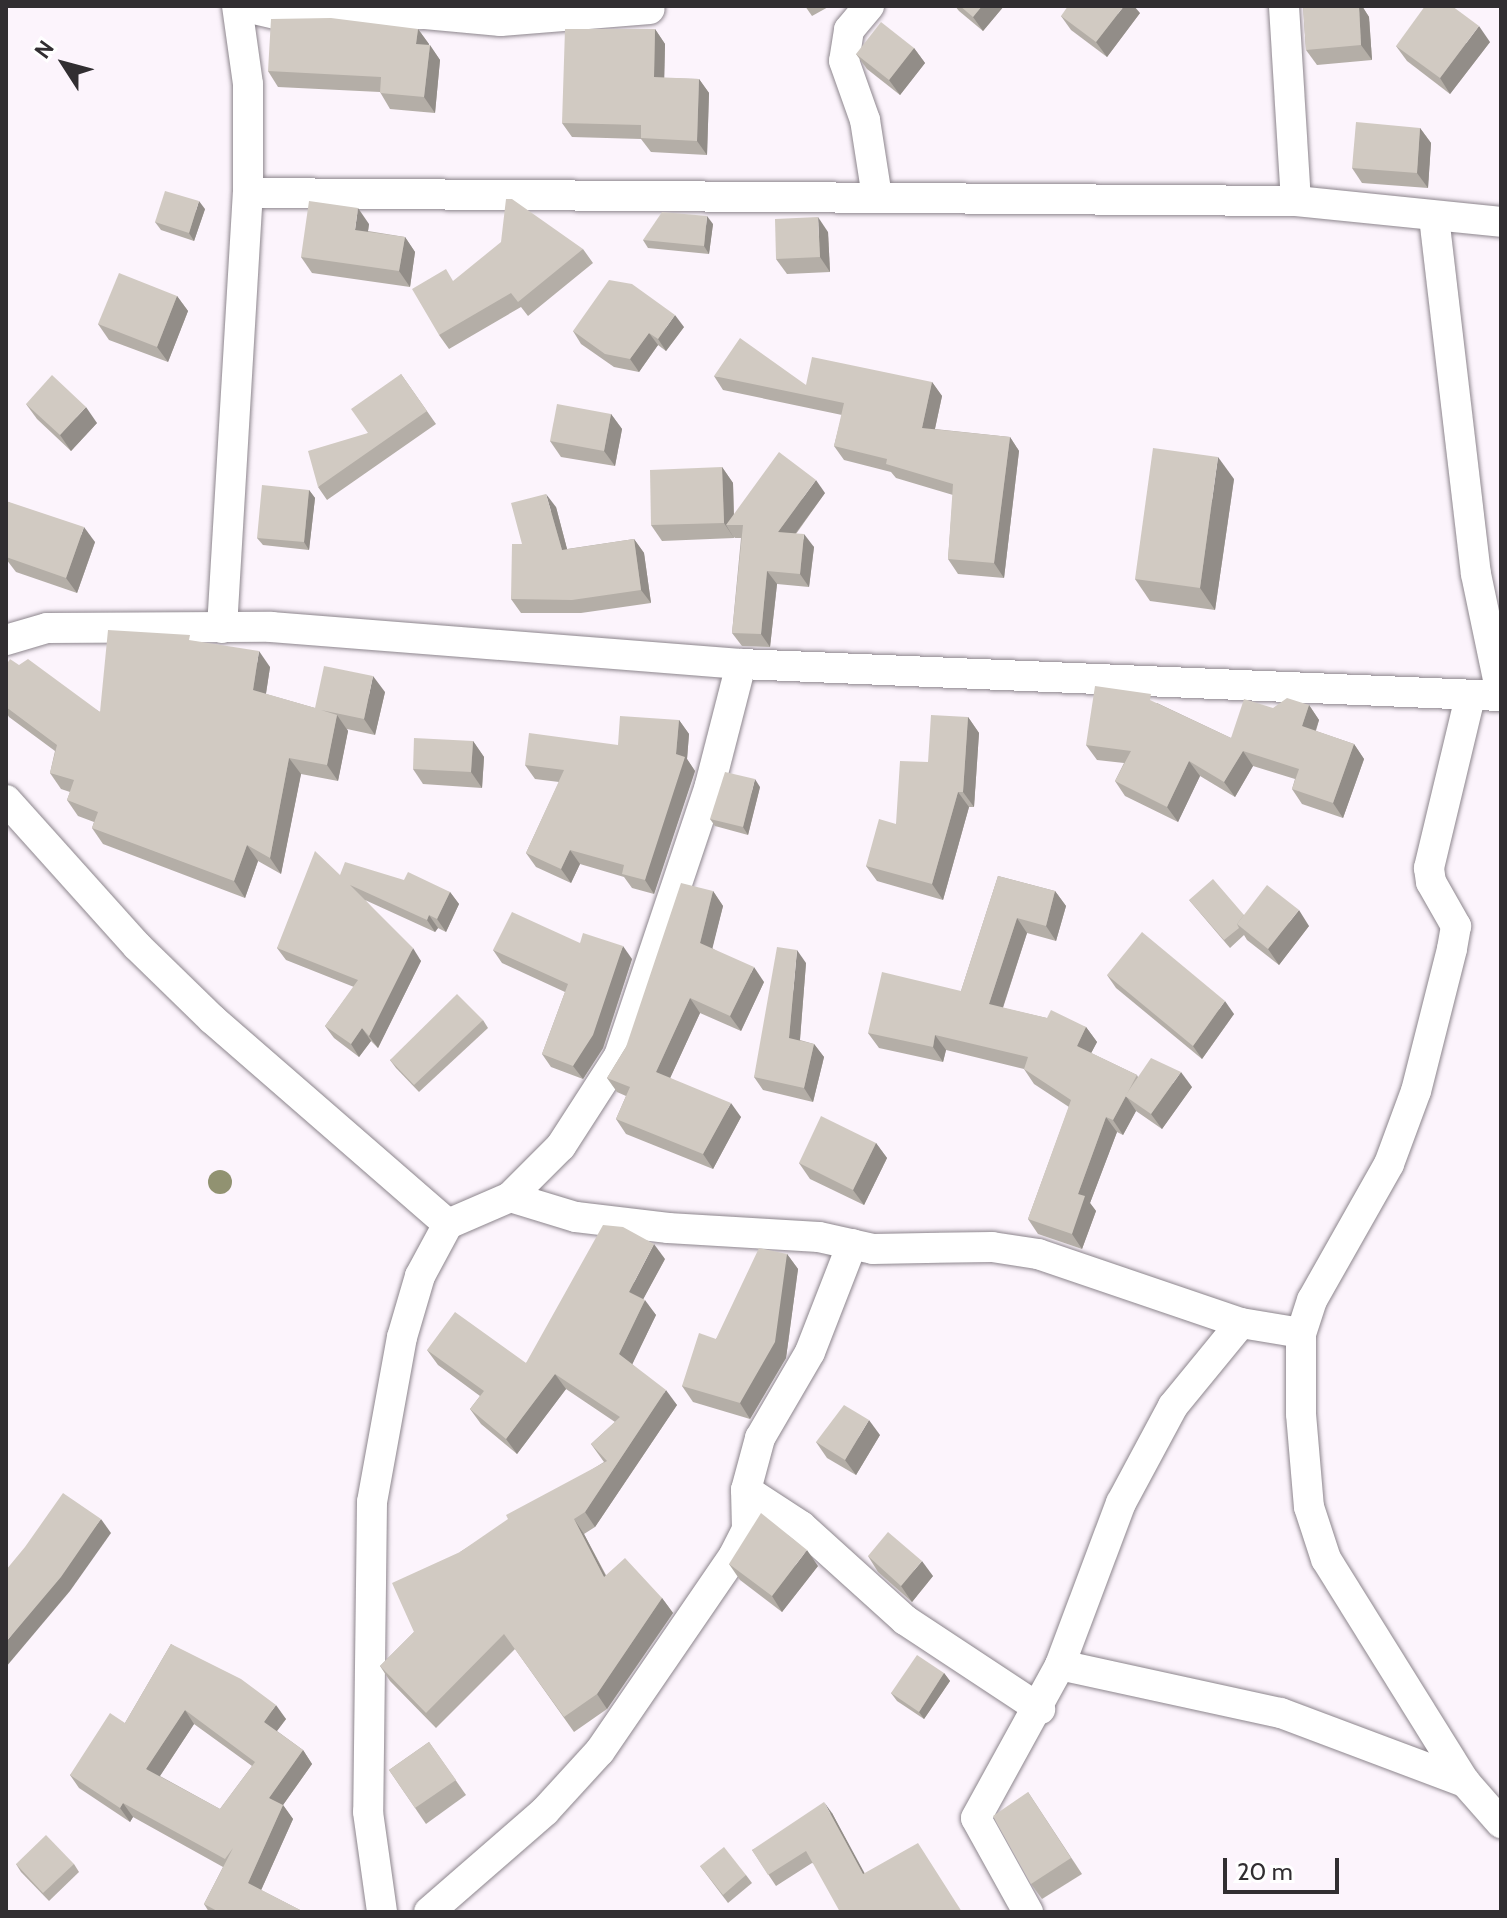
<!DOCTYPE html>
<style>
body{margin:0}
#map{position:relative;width:1507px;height:1918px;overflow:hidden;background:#fcf4fc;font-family:Cabin,sans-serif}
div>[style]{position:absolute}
.roads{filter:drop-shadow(0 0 2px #8d868d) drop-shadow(0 0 2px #8d868d)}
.minor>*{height:30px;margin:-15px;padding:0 15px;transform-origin:15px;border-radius:15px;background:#fff}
.trees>*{width:24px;height:24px;margin:-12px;border-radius:50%;background:#919271}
.wall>*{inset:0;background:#b4aea7}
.shaded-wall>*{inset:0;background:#928d88}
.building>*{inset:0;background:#d1cac2}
span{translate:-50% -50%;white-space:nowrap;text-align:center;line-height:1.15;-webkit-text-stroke:7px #fff;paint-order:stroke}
.frame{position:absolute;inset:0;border:8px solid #312e31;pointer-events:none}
.north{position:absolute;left:24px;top:24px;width:80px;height:80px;-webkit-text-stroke:6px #fff;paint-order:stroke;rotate:306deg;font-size:22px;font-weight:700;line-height:32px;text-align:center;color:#312e31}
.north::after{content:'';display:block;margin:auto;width:28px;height:36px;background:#312e31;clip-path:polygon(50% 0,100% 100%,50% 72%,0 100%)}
.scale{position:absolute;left:1223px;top:1858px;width:116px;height:36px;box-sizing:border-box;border:4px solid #312e31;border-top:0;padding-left:10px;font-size:24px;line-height:28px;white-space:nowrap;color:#312e31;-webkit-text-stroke:6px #fff;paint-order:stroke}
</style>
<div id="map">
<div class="roads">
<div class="minor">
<div style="left:241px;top:6px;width:48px;rotate:13.2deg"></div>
<div style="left:288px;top:17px;width:137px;rotate:-1.3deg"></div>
<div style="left:425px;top:14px;width:76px;rotate:5.3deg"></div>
<div style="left:501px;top:21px;width:149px;rotate:-4.6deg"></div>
<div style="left:869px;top:6px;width:31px;rotate:130deg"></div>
<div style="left:849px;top:30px;width:31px;rotate:99deg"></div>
<div style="left:844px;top:61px;width:63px;rotate:70.4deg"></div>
<div style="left:865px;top:120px;width:78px;rotate:81.1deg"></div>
<div style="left:1284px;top:6px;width:195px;rotate:86.5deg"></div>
<div style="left:248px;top:193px;width:1048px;rotate:0.44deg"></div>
<div style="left:1296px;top:201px;width:206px;rotate:5.8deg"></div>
<div style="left:1434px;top:217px;width:359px;rotate:83.3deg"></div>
<div style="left:1476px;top:574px;width:123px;rotate:78.2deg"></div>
<div style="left:222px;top:628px;width:436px;rotate:-86.6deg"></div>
<div style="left:248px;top:193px;width:109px;rotate:-90deg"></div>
<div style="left:248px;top:84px;width:79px;rotate:-98deg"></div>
<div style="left:6px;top:640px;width:43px;rotate:-16.3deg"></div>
<div style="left:47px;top:628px;width:224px;rotate:-0.3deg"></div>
<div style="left:271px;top:627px;width:471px;rotate:4.5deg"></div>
<div style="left:741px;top:664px;width:761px;rotate:2.41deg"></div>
<div style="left:1470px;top:697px;width:176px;rotate:103.5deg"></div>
<div style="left:1429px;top:868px;width:14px;rotate:82deg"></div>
<div style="left:1431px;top:882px;width:51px;rotate:60.4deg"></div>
<div style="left:1456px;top:926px;width:23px;rotate:100deg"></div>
<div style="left:1452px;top:949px;width:146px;rotate:104.2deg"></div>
<div style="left:1416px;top:1091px;width:78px;rotate:110.3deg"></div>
<div style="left:1389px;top:1164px;width:156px;rotate:119.5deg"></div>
<div style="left:1312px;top:1300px;width:35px;rotate:108deg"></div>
<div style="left:1301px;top:1333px;width:81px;rotate:90deg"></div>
<div style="left:1301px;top:1414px;width:93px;rotate:85.1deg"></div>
<div style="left:1309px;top:1507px;width:55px;rotate:71.9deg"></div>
<div style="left:1326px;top:1559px;width:263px;rotate:58.1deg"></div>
<div style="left:1465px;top:1782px;width:55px;rotate:48.7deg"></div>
<div style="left:6px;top:800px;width:196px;rotate:48.1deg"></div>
<div style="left:137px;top:946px;width:105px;rotate:44.2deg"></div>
<div style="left:212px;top:1019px;width:313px;rotate:41deg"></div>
<div style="left:448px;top:1224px;width:59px;rotate:118.3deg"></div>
<div style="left:420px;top:1276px;width:64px;rotate:106.4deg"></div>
<div style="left:402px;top:1337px;width:168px;rotate:100.3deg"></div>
<div style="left:372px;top:1502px;width:310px;rotate:90.7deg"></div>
<div style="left:368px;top:1812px;width:101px;rotate:82deg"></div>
<div style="left:510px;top:1197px;width:69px;rotate:16.9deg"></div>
<div style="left:576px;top:1217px;width:93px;rotate:6.8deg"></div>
<div style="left:668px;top:1228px;width:151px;rotate:3.4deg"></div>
<div style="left:819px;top:1237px;width:55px;rotate:12.5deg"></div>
<div style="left:873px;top:1249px;width:119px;rotate:-1deg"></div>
<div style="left:992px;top:1247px;width:47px;rotate:8.7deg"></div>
<div style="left:1038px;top:1254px;width:214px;rotate:18.8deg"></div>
<div style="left:1241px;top:1323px;width:61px;rotate:9.5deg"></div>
<div style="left:448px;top:1224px;width:68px;rotate:-23.5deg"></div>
<div style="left:510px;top:1197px;width:72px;rotate:-45deg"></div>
<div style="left:561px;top:1146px;width:107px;rotate:-57.2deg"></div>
<div style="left:619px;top:1056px;width:286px;rotate:-71.4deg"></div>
<div style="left:710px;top:785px;width:125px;rotate:-75.6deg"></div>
<div style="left:746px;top:1490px;width:66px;rotate:33.2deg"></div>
<div style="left:801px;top:1526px;width:140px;rotate:42.1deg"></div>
<div style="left:905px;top:1620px;width:162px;rotate:33.4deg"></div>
<div style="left:1060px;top:1665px;width:226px;rotate:12.3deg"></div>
<div style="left:1281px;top:1713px;width:197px;rotate:20.6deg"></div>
<div style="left:429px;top:1912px;width:154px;rotate:-41deg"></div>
<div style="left:545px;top:1811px;width:81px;rotate:-47.5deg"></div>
<div style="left:600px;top:1751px;width:237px;rotate:-55.6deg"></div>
<div style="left:734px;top:1555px;width:28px;rotate:-63deg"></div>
<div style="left:747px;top:1530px;width:40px;rotate:-91.4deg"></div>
<div style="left:746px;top:1490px;width:54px;rotate:-74.9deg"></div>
<div style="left:760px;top:1438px;width:99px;rotate:-59.8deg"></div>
<div style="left:810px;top:1352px;width:116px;rotate:-68.7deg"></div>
<div style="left:1028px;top:1912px;width:107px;rotate:-119deg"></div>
<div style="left:976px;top:1818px;width:175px;rotate:-61.2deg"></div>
<div style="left:1060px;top:1665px;width:173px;rotate:-69.4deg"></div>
<div style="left:1121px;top:1503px;width:110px;rotate:-61.8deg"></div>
<div style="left:1173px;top:1406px;width:107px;rotate:-50.7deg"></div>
</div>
</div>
<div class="trees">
<div style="left:220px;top:1182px"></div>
</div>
<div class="wall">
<div style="clip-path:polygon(805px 6px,830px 6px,812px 16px)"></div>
<div style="clip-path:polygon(955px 6px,1004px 6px,983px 31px,959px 11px)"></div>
<div style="clip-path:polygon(1303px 6px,1362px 6px,1369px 17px,1372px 60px,1317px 65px,1306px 50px)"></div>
<div style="clip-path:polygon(1140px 13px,1107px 57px,1071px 30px,1061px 16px)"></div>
<div style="clip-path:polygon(418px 29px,440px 60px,435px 113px,390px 109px,380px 92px,278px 87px,268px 71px)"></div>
<div style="clip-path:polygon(655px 29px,665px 44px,664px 78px,699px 79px,709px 93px,707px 155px,651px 152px,641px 139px,572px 137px,562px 123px)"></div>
<div style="clip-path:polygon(1490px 42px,1450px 94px,1407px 61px,1396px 46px)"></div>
<div style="clip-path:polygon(914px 48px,925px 63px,900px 95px,867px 69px,856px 54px)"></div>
<div style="clip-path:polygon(1420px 128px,1431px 143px,1428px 188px,1362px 183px,1352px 168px)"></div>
<div style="clip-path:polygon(205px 209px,194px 241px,161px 230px,155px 222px)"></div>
<div style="clip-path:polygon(369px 224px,368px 231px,405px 237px,415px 252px,410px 287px,312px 273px,301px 257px)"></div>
<div style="clip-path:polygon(713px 224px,709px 254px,648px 248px,643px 240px)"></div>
<div style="clip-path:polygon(828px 232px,830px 272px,787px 274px,776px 259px)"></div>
<div style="clip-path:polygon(583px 249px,593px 263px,528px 316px,521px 307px,449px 349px,439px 335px,454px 281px)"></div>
<div style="clip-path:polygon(177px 296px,188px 311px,168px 362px,109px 340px,98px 324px)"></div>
<div style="clip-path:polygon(684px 327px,666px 351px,658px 345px,639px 372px,614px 367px,581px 344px,573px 331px)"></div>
<div style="clip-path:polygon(401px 374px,436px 424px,327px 500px,318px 487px,368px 433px)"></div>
<div style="clip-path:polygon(714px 376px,806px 385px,932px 382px,942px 396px,935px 429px,1010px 437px,1019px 451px,1004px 578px,958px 574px,948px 559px,953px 495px,896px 478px,891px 472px,844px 460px,834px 446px,842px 415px,723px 390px)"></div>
<div style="clip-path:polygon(26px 404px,97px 423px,71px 451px,37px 419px)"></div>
<div style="clip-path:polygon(611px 414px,622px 429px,615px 466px,561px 457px,550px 441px)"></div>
<div style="clip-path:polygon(722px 467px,733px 483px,734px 515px,825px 493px,796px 534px,814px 547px,809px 587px,777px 584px,770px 647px,742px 646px,732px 633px,741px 538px,735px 538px,734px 537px,734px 538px,662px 541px,651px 525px)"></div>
<div style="clip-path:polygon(1234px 479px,1215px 610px,1150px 601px,1135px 579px)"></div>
<div style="clip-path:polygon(309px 490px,315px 498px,309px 550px,263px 545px,257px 538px)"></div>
<div style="clip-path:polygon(6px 501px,95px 542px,77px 593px,16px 572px,6px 559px)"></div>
<div style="clip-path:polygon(556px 507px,567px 549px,634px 539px,644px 553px,651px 603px,581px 613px,521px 613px,511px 599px,522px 544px)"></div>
<div style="clip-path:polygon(194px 641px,270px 667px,266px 694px,315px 708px,385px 692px,375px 735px,347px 729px,348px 731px,338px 781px,301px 774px,281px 874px,258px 861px,245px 898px,103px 844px,92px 828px,94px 822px,78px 816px,67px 800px,70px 792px,61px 789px,50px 773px,55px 751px,9px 717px,6px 712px,6px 665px,19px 665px,100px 712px)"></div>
<div style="clip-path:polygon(1157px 703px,1231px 738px,1273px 708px,1309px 705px,1319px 720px,1316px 731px,1354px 744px,1364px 759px,1343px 818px,1302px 804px,1292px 789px,1295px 779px,1253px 766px,1235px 797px,1200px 776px,1178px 822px,1125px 796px,1115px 781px,1124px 763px,1097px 760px,1086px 745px)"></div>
<div style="clip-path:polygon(968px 717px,979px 733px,974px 807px,969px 807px,943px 900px,877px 881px,866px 866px,896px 824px,928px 762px)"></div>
<div style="clip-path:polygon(679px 720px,689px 734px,687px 759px,695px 771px,654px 894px,632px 888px,624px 877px,580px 864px,571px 883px,536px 867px,526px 853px,559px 782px,535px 779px,525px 765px,618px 745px)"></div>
<div style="clip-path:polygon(473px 741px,484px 757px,482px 788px,423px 784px,413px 769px)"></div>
<div style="clip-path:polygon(760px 787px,748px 835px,715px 826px,710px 819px)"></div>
<div style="clip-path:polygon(340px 875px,450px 892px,459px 904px,446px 932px,438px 928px,435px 932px,365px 900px,421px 961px,378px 1048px,371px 1041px,359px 1057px,334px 1038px,325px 1026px,354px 987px,286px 960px,277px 948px)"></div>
<div style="clip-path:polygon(998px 876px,1055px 891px,1066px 906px,1056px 941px,1027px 933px,1003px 1008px,1086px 1027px,1097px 1042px,1091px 1053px,1137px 1075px,1138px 1077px,1192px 1087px,1162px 1129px,1136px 1111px,1123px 1135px,1117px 1132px,1090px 1203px,1096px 1211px,1082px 1249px,1038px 1234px,1028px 1219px,1069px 1107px,1034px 1084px,1024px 1069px,946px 1050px,943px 1062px,879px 1048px,868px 1033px,961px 991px)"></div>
<div style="clip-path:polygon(713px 891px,723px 906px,712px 948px,764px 982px,741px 1031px,700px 1013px,670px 1078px,741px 1117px,713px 1169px,626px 1134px,616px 1119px,626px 1096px,617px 1092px,607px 1078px,626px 1047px)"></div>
<div style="clip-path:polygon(1189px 900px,1244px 915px,1309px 926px,1279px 965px,1247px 940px,1244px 935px,1230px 948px)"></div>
<div style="clip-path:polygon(580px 943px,632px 959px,603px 1048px,583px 1079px,551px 1067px,542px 1054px,565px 992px,502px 963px,493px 950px)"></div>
<div style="clip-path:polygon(806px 963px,800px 1040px,814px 1044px,824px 1057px,813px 1102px,763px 1090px,754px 1077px)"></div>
<div style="clip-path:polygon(1107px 975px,1234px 1014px,1202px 1059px,1116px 988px)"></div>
<div style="clip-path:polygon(483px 1020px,488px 1028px,419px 1092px,396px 1068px,390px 1060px)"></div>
<div style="clip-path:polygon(876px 1143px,887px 1158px,864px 1205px,810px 1179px,799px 1163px)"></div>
<div style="clip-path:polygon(787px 1254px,798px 1269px,786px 1358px,750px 1419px,693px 1402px,682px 1386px,716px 1339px)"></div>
<div style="clip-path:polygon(665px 1259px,643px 1299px,656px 1315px,632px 1364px,677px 1405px,595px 1527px,584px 1534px,606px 1575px,662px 1598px,673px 1613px,607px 1709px,574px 1732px,515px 1649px,436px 1728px,390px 1681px,380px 1666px,414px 1632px,460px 1552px,604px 1462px,591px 1444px,615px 1422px,566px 1389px,517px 1454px,481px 1424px,470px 1409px,480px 1396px,438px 1365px,427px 1350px,526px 1363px)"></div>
<div style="clip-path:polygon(880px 1435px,856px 1475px,827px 1458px,816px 1442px)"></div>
<div style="clip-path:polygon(868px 1556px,933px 1576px,912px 1602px,878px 1572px)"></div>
<div style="clip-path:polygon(729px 1564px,818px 1566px,782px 1612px,740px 1580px)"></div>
<div style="clip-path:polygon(evenodd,171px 1644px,286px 1719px,277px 1731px,303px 1750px,312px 1764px,283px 1805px,293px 1819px,261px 1890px,304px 1912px,209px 1912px,204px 1904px,223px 1867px,133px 1817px,130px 1822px,79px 1788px,70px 1775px,125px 1723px,171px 1644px,194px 1724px,252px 1766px,220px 1809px,160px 1776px,194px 1724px)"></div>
<div style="clip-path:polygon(944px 1673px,950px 1681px,924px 1719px,897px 1701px,891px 1693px)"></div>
<div style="clip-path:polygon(429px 1742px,466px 1795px,426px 1824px,389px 1770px)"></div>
<div style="clip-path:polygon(1028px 1792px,1082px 1874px,1042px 1899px,1031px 1884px)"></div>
<div style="clip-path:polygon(832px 1813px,864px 1874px,962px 1912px,812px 1863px,776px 1886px,752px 1850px)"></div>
<div style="clip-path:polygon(16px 1864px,74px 1864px,79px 1872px,49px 1901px,21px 1872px)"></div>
<div style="clip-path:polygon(700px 1866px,746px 1875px,752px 1883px,728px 1903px)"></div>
</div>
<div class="shaded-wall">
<div style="clip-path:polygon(982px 6px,1004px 6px,983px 31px,973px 17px)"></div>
<div style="clip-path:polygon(1124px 6px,1134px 6px,1140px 13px,1107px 57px,1096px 42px)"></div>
<div style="clip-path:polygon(1359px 6px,1362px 6px,1369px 17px,1372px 60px,1361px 45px)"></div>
<div style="clip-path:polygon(1479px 26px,1490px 42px,1450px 94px,1440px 78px)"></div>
<div style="clip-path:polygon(418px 29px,429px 44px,427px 59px,416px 44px)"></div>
<div style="clip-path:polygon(655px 29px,665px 44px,664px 91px,654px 77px)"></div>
<div style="clip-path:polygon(430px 45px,440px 60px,435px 113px,424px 97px)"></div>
<div style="clip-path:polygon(914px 48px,925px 63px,900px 95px,889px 80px)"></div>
<div style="clip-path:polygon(699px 79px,709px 93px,707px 155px,697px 141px)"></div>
<div style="clip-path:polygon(1420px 128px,1431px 143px,1428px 188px,1417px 173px)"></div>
<div style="clip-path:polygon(199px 201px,205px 209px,194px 241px,189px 233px)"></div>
<div style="clip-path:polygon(358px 208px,369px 224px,366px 245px,355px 230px)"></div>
<div style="clip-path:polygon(707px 216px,713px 224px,709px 254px,704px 246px)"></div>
<div style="clip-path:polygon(818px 217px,828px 232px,830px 272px,820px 257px)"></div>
<div style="clip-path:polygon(405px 237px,415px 252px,410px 287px,399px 271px)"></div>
<div style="clip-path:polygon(177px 296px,188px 311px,168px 362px,157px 347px)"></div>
<div style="clip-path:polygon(675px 315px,684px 327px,666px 351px,658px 339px)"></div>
<div style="clip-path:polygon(649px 333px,658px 345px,639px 372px,630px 359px)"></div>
<div style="clip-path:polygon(932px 382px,942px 396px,932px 442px,922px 428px)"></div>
<div style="clip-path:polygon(86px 407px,97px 423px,71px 451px,60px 435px)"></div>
<div style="clip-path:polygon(611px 414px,622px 429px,615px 466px,604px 451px)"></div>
<div style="clip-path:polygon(1010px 437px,1019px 451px,1004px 578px,994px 563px)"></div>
<div style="clip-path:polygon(1218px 457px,1234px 479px,1215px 610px,1200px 588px)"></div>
<div style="clip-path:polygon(722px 467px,733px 483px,734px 525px,726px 525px,734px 538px,724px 523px)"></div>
<div style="clip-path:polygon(816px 480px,825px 493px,787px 545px,778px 532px)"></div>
<div style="clip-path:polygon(309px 490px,315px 498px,309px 550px,304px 542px)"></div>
<div style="clip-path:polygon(546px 494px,556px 507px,571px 564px,562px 550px)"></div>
<div style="clip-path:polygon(84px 527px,95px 542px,77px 593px,66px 578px)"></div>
<div style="clip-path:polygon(804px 534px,814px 547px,809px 587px,800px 574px)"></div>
<div style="clip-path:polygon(634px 539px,644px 553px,651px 603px,641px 590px)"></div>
<div style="clip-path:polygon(767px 571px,777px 584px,770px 647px,761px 634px)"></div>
<div style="clip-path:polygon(259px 651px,270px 667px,264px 706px,253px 690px)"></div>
<div style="clip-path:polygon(373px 676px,385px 692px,375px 735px,364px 719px)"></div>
<div style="clip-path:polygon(1309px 705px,1319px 720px,1312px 741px,1302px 726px)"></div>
<div style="clip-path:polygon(337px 715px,348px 731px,338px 781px,327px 765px)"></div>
<div style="clip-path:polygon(968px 717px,979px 733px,974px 807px,963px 792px)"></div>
<div style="clip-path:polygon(679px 720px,689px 734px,687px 759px,695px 771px,654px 894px,645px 880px,676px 754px)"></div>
<div style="clip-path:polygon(473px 741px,484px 757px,482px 788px,471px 772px)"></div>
<div style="clip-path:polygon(1354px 744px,1364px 759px,1343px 818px,1333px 803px)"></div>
<div style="clip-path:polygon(1243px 751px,1253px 766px,1235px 797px,1224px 782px)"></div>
<div style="clip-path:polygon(289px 758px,301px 774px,281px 874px,270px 858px)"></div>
<div style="clip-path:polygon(1189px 761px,1200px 776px,1178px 822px,1167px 807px)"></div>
<div style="clip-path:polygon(755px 779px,760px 787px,748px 835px,743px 827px)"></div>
<div style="clip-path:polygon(958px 792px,969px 807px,943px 900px,932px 884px)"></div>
<div style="clip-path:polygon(247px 845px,258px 861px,245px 898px,234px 881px)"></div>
<div style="clip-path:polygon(570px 850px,580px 864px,571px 883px,561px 869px)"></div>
<div style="clip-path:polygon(713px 891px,723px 906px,710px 958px,700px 943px)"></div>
<div style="clip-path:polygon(1055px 891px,1066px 906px,1056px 941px,1046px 926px)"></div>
<div style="clip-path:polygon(450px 892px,459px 904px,446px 932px,437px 919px)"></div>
<div style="clip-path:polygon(1299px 910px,1309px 926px,1279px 965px,1268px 949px)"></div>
<div style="clip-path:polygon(429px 915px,438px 928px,435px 932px,427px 920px)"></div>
<div style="clip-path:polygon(1017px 918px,1027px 933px,999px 1019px,989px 1004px)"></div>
<div style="clip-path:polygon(623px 946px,632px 959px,603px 1048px,583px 1079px,573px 1066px)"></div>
<div style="clip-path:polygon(413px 948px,421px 961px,378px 1048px,369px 1036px)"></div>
<div style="clip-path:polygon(797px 950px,806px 963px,799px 1051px,789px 1038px)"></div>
<div style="clip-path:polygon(754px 967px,764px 982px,741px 1031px,730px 1016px)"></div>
<div style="clip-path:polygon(690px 998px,700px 1013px,666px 1087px,656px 1072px)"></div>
<div style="clip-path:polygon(1225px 1001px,1234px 1014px,1202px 1059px,1193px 1046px)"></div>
<div style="clip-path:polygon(1086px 1027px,1097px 1042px,1087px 1061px,1077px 1046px)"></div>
<div style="clip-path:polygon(362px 1028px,371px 1041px,359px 1057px,351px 1044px)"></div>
<div style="clip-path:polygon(935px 1035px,946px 1050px,943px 1062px,933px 1047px)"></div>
<div style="clip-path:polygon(814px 1044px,824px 1057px,813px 1102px,804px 1088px)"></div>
<div style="clip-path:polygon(1181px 1072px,1192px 1087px,1162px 1129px,1151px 1114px)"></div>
<div style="clip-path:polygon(1126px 1096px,1136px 1111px,1123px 1135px,1113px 1120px)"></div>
<div style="clip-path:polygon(731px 1103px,741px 1117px,713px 1169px,703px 1154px)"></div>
<div style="clip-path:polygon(1106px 1117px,1117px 1132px,1090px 1203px,1096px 1211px,1082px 1249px,1072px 1234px,1078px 1194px)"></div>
<div style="clip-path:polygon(876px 1143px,887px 1158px,864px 1205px,853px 1190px)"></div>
<div style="clip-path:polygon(654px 1244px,665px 1259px,639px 1307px,629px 1292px)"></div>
<div style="clip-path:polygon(787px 1254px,798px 1269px,786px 1358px,750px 1419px,740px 1403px)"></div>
<div style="clip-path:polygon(645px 1300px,656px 1315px,630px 1369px,619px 1354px)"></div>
<div style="clip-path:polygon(555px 1374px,566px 1389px,517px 1454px,506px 1439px)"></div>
<div style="clip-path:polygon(666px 1390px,677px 1405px,595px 1527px,585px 1512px)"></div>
<div style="clip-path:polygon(869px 1420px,880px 1435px,856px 1475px,845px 1460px)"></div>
<div style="clip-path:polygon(101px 1519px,111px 1533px,70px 1591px,6px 1667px,6px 1642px)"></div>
<div style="clip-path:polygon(574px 1519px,584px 1534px,614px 1592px,604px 1577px)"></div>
<div style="clip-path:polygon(807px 1550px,818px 1566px,782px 1612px,772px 1596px)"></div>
<div style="clip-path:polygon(922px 1561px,933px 1576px,912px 1602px,901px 1586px)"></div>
<div style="clip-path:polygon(662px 1598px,673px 1613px,607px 1709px,597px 1694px)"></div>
<div style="clip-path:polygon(944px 1673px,950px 1681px,924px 1719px,919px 1712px)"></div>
<div style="clip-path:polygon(276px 1705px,286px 1719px,273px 1736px,264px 1722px)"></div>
<div style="clip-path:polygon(185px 1710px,194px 1724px,156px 1782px,146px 1769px)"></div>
<div style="clip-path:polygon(303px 1750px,312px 1764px,278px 1812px,269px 1798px)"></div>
<div style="clip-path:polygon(824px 1802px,832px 1813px,871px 1885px,863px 1874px)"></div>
<div style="clip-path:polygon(123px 1803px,133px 1817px,130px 1822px,120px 1808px)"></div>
<div style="clip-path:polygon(283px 1805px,293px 1819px,258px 1897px,248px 1883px)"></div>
</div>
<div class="building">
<div style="clip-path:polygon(960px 6px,982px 6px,973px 17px)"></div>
<div style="clip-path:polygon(1068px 6px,1124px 6px,1096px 42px,1061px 16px)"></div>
<div style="clip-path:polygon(1303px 6px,1359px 6px,1361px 45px,1306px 50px)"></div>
<div style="clip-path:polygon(1425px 6px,1452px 6px,1479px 26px,1440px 78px,1396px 46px)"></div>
<div style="clip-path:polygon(331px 18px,418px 29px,416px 44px,430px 45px,424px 97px,380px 93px,381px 77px,268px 71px,271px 19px)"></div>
<div style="clip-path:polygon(881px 22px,914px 48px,889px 80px,856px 54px)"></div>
<div style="clip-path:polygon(565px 29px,655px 29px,654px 77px,699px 79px,697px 141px,641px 138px,641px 125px,562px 123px)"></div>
<div style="clip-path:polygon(1356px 122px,1420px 128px,1417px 173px,1352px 168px)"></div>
<div style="clip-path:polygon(165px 191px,199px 201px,189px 233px,155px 222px)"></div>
<div style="clip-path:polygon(506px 199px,512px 199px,583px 249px,518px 302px,511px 293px,439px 335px,412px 289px,446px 269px,453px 281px,501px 242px)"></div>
<div style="clip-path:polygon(309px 201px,358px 208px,355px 230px,405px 237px,399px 271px,301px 257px)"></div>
<div style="clip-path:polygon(662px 212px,707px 216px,704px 246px,643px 240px)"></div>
<div style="clip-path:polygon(818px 217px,820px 257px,776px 259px,775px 219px)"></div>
<div style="clip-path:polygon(119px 273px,177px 296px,157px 347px,98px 324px)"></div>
<div style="clip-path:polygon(609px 280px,632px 284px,675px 315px,658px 339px,649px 333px,630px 359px,605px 354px,573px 331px)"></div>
<div style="clip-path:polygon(740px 338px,806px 385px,812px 357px,932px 382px,922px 428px,1010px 437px,994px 563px,948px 559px,953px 484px,886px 464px,887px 459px,834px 446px,844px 403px,714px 376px)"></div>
<div style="clip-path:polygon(401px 374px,427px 411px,318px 487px,308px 451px,368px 433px,351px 409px)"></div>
<div style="clip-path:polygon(52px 375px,86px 407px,60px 435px,26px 404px)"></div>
<div style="clip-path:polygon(557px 404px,611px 414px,604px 451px,550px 441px)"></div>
<div style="clip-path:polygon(1153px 448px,1218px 457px,1200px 588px,1135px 579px)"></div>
<div style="clip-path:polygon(779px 452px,816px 480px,778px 532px,804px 534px,800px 574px,767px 571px,761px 634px,732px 633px,743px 525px,726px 525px)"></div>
<div style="clip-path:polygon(722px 467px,724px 523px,651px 525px,650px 470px)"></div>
<div style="clip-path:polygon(262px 485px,309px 490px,304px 542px,257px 538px)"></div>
<div style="clip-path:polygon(546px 494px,562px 550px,634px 539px,641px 590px,572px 600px,511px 599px,512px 544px,522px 544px,511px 503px)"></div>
<div style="clip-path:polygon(6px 501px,84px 527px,66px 578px,6px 557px,8px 548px,6px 548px)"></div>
<div style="clip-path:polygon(108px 630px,190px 635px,189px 640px,259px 651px,253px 690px,315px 708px,324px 666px,373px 676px,364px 719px,321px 710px,337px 715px,327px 765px,289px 758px,270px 858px,247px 845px,234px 881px,92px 828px,98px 812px,67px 800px,74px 780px,50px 773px,57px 745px,6px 707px,6px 665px,10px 659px,19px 665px,28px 659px,100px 712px)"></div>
<div style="clip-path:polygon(1095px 686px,1151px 694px,1150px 700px,1231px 738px,1244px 699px,1273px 708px,1287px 698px,1309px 705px,1302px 726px,1354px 744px,1333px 803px,1292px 789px,1299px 769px,1243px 751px,1224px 782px,1189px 761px,1167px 807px,1115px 781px,1131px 751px,1086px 745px)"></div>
<div style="clip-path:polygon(931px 715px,968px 717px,963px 792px,958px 792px,932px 884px,866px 866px,879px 819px,896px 824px,900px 761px,928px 762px)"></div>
<div style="clip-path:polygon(620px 716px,679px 720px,676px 754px,685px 757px,645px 880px,622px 874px,624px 865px,570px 850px,561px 869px,526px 853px,564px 770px,525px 765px,529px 733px,618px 745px)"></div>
<div style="clip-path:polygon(414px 738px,473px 741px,471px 772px,413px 769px)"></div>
<div style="clip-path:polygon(725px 772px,755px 779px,743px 827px,710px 819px)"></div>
<div style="clip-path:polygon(315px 851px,340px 875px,345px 862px,404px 880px,408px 872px,450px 892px,437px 919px,429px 915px,427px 920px,350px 885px,413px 948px,369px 1036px,362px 1028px,351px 1044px,325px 1026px,358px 980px,277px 948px)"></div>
<div style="clip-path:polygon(998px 876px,1055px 891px,1046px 926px,1017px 918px,989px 1004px,1047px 1018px,1051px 1010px,1086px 1027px,1077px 1046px,1137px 1075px,1113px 1120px,1106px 1117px,1078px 1194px,1085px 1196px,1072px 1234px,1028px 1219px,1071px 1100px,1024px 1069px,1028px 1057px,935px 1035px,933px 1047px,868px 1033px,882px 972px,961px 991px)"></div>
<div style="clip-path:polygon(1213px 879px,1244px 915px,1237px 924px,1239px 928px,1224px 940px,1189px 900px)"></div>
<div style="clip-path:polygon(681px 883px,713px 891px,700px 943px,754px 967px,730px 1016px,690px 998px,656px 1072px,731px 1103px,703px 1154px,616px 1119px,630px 1087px,607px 1078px,626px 1047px)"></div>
<div style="clip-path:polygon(1267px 885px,1299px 910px,1268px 949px,1237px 924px)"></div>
<div style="clip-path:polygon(512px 912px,580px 943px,583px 933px,623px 946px,593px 1035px,573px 1066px,542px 1054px,568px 984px,493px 950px)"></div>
<div style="clip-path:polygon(1142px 932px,1225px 1001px,1193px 1046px,1107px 975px)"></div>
<div style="clip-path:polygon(777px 947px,797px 950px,789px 1038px,814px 1044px,804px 1088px,754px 1077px)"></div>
<div style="clip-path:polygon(457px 994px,483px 1020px,414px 1085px,390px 1060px)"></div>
<div style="clip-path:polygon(1151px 1058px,1181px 1072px,1151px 1114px,1125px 1096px)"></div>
<div style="clip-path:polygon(821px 1116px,876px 1143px,853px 1190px,799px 1163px)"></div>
<div style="clip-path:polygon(603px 1225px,623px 1227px,654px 1244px,629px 1292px,645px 1300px,619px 1354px,666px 1390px,585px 1512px,574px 1519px,604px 1577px,625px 1558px,662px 1598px,597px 1694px,564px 1717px,504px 1634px,426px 1713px,380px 1666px,414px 1632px,392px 1583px,460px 1552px,508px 1519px,506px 1515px,607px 1461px,591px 1444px,620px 1417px,555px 1374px,506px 1439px,470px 1409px,484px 1391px,427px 1350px,455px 1312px,526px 1363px)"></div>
<div style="clip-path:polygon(759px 1248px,787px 1254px,775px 1342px,740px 1403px,682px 1386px,699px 1333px,716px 1339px)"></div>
<div style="clip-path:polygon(844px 1405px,869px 1420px,845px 1460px,816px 1442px)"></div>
<div style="clip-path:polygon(63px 1493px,101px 1519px,61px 1577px,6px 1642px,6px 1570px,25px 1547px)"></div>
<div style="clip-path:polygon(761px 1513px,807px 1550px,772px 1596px,729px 1564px)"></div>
<div style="clip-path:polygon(888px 1532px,922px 1561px,901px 1586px,868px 1556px)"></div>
<div style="clip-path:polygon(evenodd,171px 1644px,241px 1679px,276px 1705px,264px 1722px,303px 1750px,269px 1798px,283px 1805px,248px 1883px,304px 1912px,219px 1912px,204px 1904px,233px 1848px,225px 1859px,123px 1803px,120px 1808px,70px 1775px,110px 1713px,125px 1723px,171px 1644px,185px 1710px,255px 1762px,220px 1809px,146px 1769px,185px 1710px)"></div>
<div style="clip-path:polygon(917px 1655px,944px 1673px,919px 1712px,891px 1693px)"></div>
<div style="clip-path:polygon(429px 1742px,456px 1780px,415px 1808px,389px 1770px)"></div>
<div style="clip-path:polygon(1028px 1792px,1071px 1858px,1031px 1884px,993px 1816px)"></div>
<div style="clip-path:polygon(824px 1802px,863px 1874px,918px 1843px,962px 1912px,840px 1912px,806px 1851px,768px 1875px,752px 1850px)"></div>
<div style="clip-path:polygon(46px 1835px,74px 1864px,43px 1893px,16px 1864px)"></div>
<div style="clip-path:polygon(724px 1847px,746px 1875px,723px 1895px,700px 1866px)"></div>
</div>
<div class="frame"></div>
<div class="north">N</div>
<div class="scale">20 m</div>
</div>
